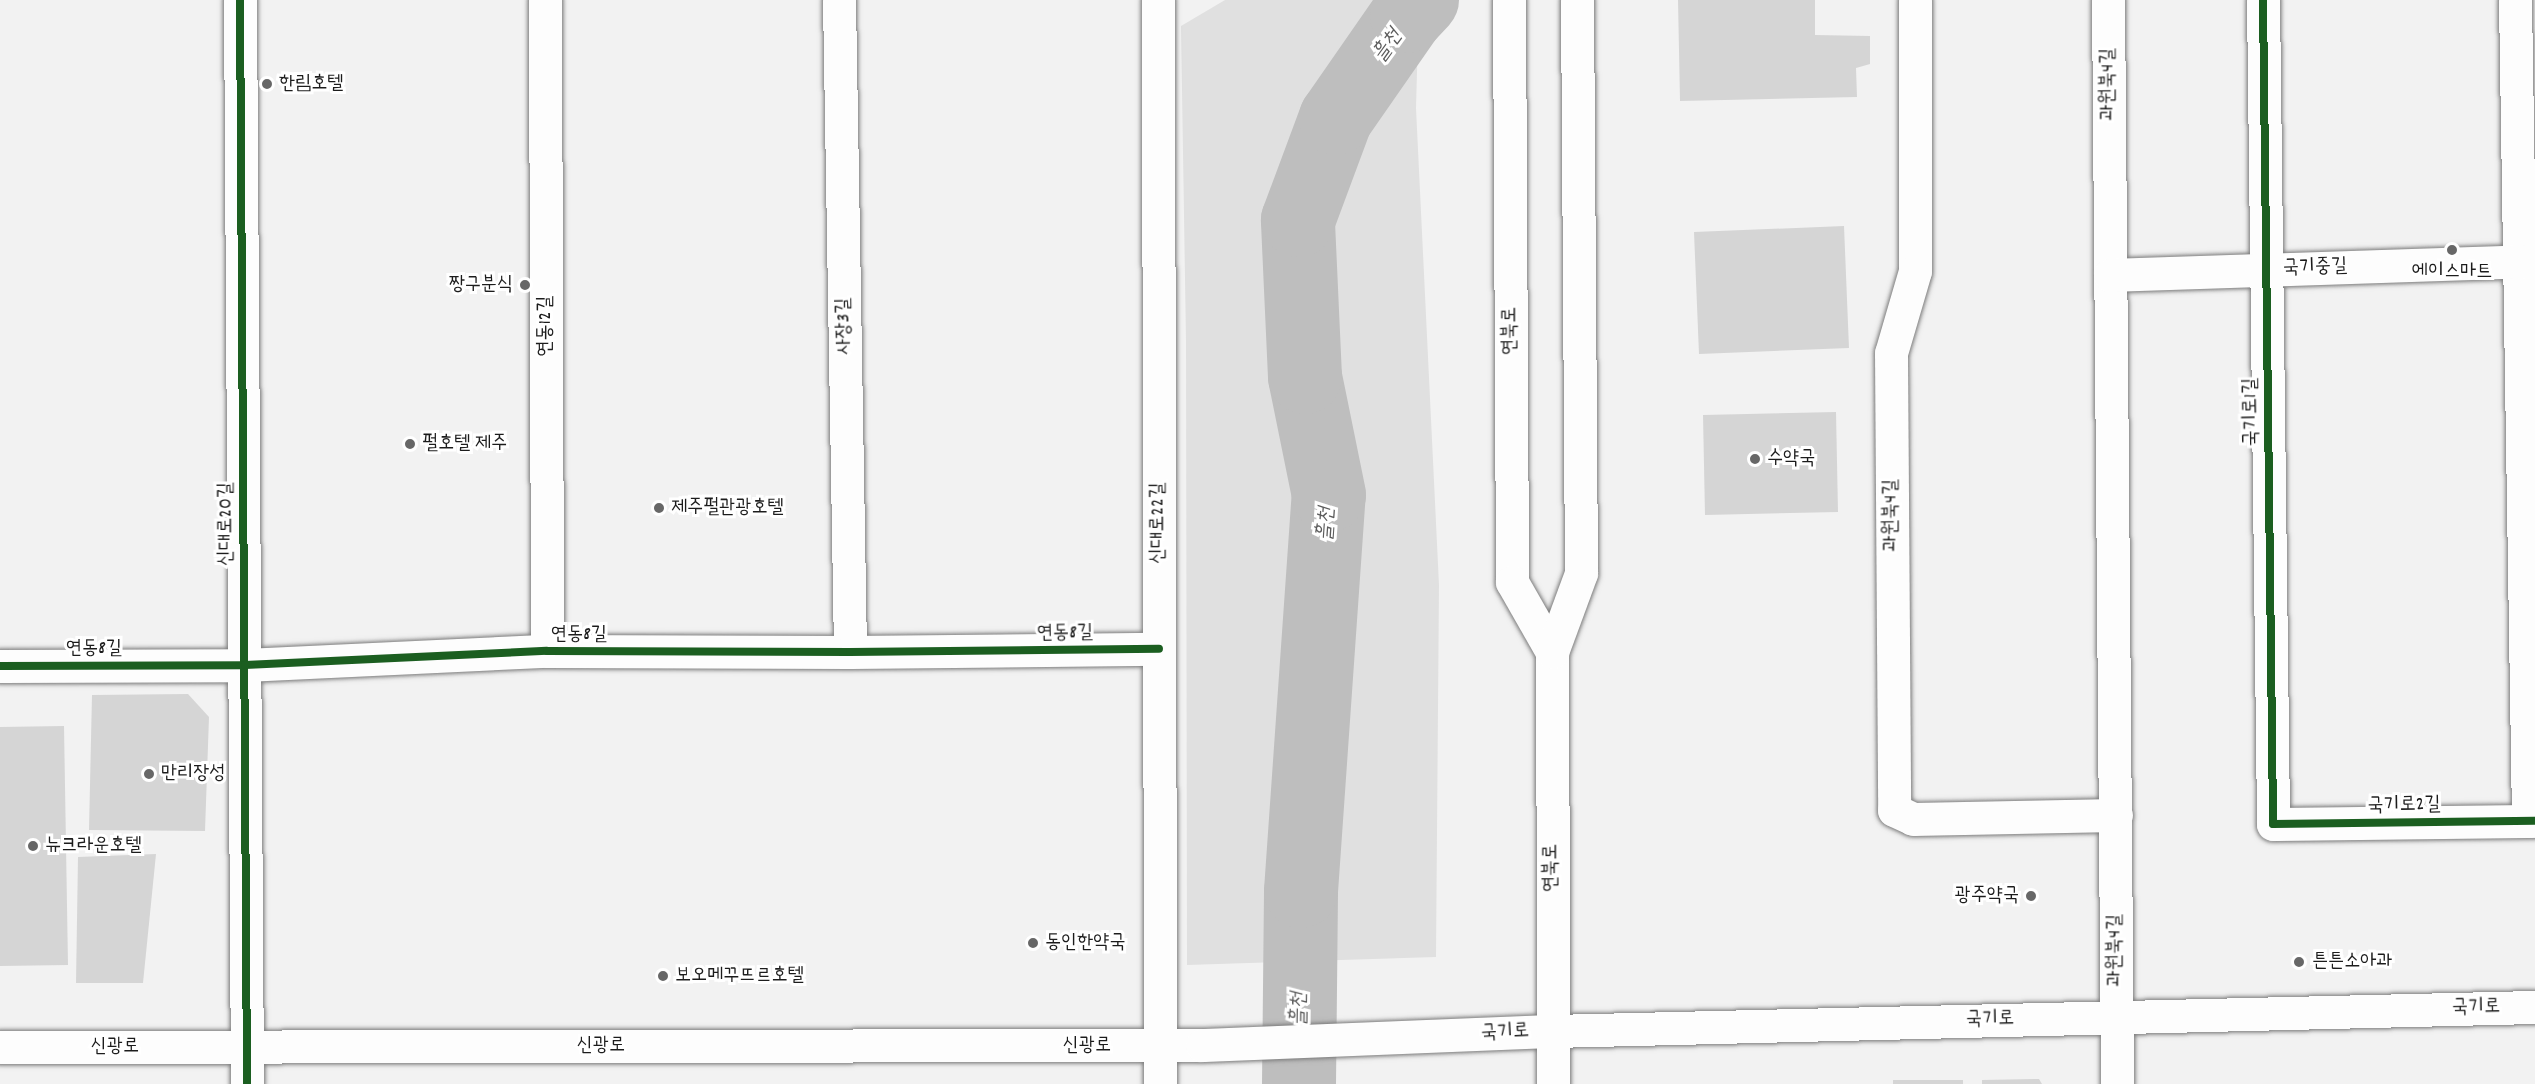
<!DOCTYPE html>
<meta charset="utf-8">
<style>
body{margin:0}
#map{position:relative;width:2535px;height:1084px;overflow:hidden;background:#f2f2f2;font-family:Dekko,"Poor Story",sans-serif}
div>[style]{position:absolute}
.green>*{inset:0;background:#e0e0e0}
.river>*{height:74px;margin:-37px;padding:0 37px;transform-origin:37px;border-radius:37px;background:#bebebe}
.building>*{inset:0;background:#d5d5d5}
.roads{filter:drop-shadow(0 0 2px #7c7c7c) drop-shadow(0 0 2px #7c7c7c)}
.minor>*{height:33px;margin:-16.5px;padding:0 16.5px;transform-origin:16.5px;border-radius:16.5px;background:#fdfdfd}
.major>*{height:33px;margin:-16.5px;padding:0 16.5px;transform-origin:16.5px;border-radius:16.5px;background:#fdfdfd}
.cycleway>*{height:8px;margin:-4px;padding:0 4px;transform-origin:4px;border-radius:4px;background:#1b5e20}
.dots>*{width:16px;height:16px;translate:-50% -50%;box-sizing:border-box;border:3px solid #fff;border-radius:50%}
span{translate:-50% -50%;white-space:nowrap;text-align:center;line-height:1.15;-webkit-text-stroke:6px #fff;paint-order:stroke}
.poi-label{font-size:20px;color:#1c1c1c}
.left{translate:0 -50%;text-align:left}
.right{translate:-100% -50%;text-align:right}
.street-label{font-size:20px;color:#1c1c1c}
.water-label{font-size:21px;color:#5b5b5b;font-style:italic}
</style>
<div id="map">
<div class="green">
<div style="clip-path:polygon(1225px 0,1419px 0,1416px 108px,1439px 585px,1436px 957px,1187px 965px,1186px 342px,1181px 26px)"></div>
</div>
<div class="river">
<div style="left:1299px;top:1084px;width:193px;rotate:-89.4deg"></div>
<div style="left:1301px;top:891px;width:397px;rotate:-86deg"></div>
<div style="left:1329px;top:495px;width:120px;rotate:-101.5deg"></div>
<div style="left:1305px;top:377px;width:157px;rotate:-92.6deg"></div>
<div style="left:1298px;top:220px;width:109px;rotate:-69.6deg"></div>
<div style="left:1336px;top:118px;width:124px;rotate:-55.2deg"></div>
<div style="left:1407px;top:16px;width:22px;rotate:-47deg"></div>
</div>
<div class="building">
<div style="clip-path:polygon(1678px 0,1815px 0,1815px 35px,1870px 36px,1870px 64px,1856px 68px,1857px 97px,1680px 101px)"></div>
<div style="clip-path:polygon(1844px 226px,1849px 348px,1699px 354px,1694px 232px)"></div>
<div style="clip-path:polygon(1836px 412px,1838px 512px,1705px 515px,1703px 415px)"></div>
<div style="clip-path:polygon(188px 694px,209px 717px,205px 831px,89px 830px,92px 695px)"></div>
<div style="clip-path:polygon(64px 726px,68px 965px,0 966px,0 727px)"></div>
<div style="clip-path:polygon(156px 854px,143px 983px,76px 983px,78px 857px)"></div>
<div style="clip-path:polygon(2039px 1079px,2042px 1084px,1982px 1084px,1982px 1080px)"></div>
<div style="clip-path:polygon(1893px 1080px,1963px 1080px,1963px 1084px,1893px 1084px)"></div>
</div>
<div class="roads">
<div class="minor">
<div style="left:240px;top:0;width:1084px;rotate:89.63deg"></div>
<div style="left:545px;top:0;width:651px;rotate:89.82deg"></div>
<div style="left:839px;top:0;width:652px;rotate:89.03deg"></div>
<div style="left:1158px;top:0;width:1084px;rotate:89.89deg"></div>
<div style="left:1915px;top:0;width:271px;rotate:90deg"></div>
<div style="left:1915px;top:271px;width:85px;rotate:106.3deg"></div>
<div style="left:1891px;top:353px;width:457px;rotate:89.6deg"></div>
<div style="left:1894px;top:810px;width:21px;rotate:25deg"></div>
<div style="left:1913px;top:819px;width:203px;rotate:-1.1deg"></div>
<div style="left:2108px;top:0;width:1084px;rotate:89.52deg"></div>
<div style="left:2263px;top:0;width:824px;rotate:89.3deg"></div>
<div style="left:2273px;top:824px;width:262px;rotate:-0.7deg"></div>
<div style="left:2515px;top:0;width:821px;rotate:89.09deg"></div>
<div style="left:2110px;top:275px;width:425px;rotate:-1.9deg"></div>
<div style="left:0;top:666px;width:245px;rotate:-0.2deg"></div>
<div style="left:245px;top:665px;width:302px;rotate:-2.7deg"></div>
<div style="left:547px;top:651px;width:303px;rotate:0.2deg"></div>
<div style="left:850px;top:652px;width:309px;rotate:-0.6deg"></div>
</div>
<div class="major">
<div style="left:1509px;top:0;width:582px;rotate:89.7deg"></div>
<div style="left:1512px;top:582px;width:81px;rotate:60.3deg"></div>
<div style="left:0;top:1047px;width:1202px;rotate:-0.1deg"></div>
<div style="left:1202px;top:1045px;width:350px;rotate:-2.3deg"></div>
<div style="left:1552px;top:1031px;width:983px;rotate:-1.4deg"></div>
<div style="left:1553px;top:1084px;width:432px;rotate:-90.1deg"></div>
<div style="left:1552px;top:652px;width:84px;rotate:-69.8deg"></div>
<div style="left:1581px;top:573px;width:573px;rotate:-90.4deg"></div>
</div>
</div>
<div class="cycleway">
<div style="left:240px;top:0;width:1084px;rotate:89.63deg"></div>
<div style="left:2263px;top:0;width:824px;rotate:89.3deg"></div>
<div style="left:2273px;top:824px;width:262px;rotate:-0.7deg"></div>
<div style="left:0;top:666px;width:245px;rotate:-0.2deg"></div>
<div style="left:245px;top:665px;width:302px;rotate:-2.7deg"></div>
<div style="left:547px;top:651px;width:303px;rotate:0.2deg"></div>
<div style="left:850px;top:652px;width:309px;rotate:-0.6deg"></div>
</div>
<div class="dots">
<div style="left:267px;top:84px;background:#676767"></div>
<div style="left:2452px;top:250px;background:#676767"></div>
<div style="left:525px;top:285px;background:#676767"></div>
<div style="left:410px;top:444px;background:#676767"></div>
<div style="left:1755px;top:459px;background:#676767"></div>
<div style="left:659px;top:508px;background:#676767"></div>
<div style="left:149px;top:774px;background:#676767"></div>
<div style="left:33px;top:846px;background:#676767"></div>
<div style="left:2031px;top:896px;background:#676767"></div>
<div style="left:1033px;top:943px;background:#676767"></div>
<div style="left:2299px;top:962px;background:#676767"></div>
<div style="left:663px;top:976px;background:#676767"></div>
</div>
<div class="poi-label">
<span class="left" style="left:279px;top:84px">한림호텔</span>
<span style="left:2452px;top:272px">에이스마트</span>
<span class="right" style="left:513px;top:285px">짱구분식</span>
<span class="left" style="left:422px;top:444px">펄호텔 제주</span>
<span class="left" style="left:1767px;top:459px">수약국</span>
<span class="left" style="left:671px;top:508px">제주펄관광호텔</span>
<span class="left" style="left:161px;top:774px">만리장성</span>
<span class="left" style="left:45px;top:846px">뉴크라운호텔</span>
<span class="right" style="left:2019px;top:896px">광주약국</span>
<span class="left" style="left:1045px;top:943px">동인한약국</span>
<span class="left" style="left:2312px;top:962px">튼튼소아과</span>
<span class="left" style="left:675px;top:976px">보오메꾸뜨르호텔</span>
</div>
<div class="street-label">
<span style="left:2109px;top:84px;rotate:-90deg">과원북4길</span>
<span style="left:2315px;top:268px;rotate:-2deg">국기중길</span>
<span style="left:546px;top:326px;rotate:-90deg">연동12길</span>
<span style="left:845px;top:326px;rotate:-91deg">사장3길</span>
<span style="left:1511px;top:331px;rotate:-90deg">연북로</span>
<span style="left:2252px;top:412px;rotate:-91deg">국기로1길</span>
<span style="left:1892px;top:515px;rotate:-90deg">과원북4길</span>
<span style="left:1159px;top:523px;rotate:-90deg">신대로22길</span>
<span style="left:227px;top:524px;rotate:-90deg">신대로20길</span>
<span style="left:1065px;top:634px;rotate:-1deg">연동8길</span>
<span style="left:579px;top:635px">연동8길</span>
<span style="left:94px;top:649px">연동8길</span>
<span style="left:2404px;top:806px;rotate:-1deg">국기로2길</span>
<span style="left:1552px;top:868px;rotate:-90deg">연북로</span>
<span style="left:2116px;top:950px;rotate:-90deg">과원북4길</span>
<span style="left:2476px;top:1008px;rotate:-1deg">국기로</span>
<span style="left:1990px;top:1020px;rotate:-1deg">국기로</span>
<span style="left:1505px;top:1033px;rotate:-3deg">국기로</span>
<span style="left:601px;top:1046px">신광로</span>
<span style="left:1087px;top:1046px">신광로</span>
<span style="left:115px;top:1047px">신광로</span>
</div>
<div class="water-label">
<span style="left:1388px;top:46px;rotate:-54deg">흘천</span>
<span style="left:1327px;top:524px;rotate:-86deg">흘천</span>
<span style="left:1300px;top:1009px;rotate:-89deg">흘천</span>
</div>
</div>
